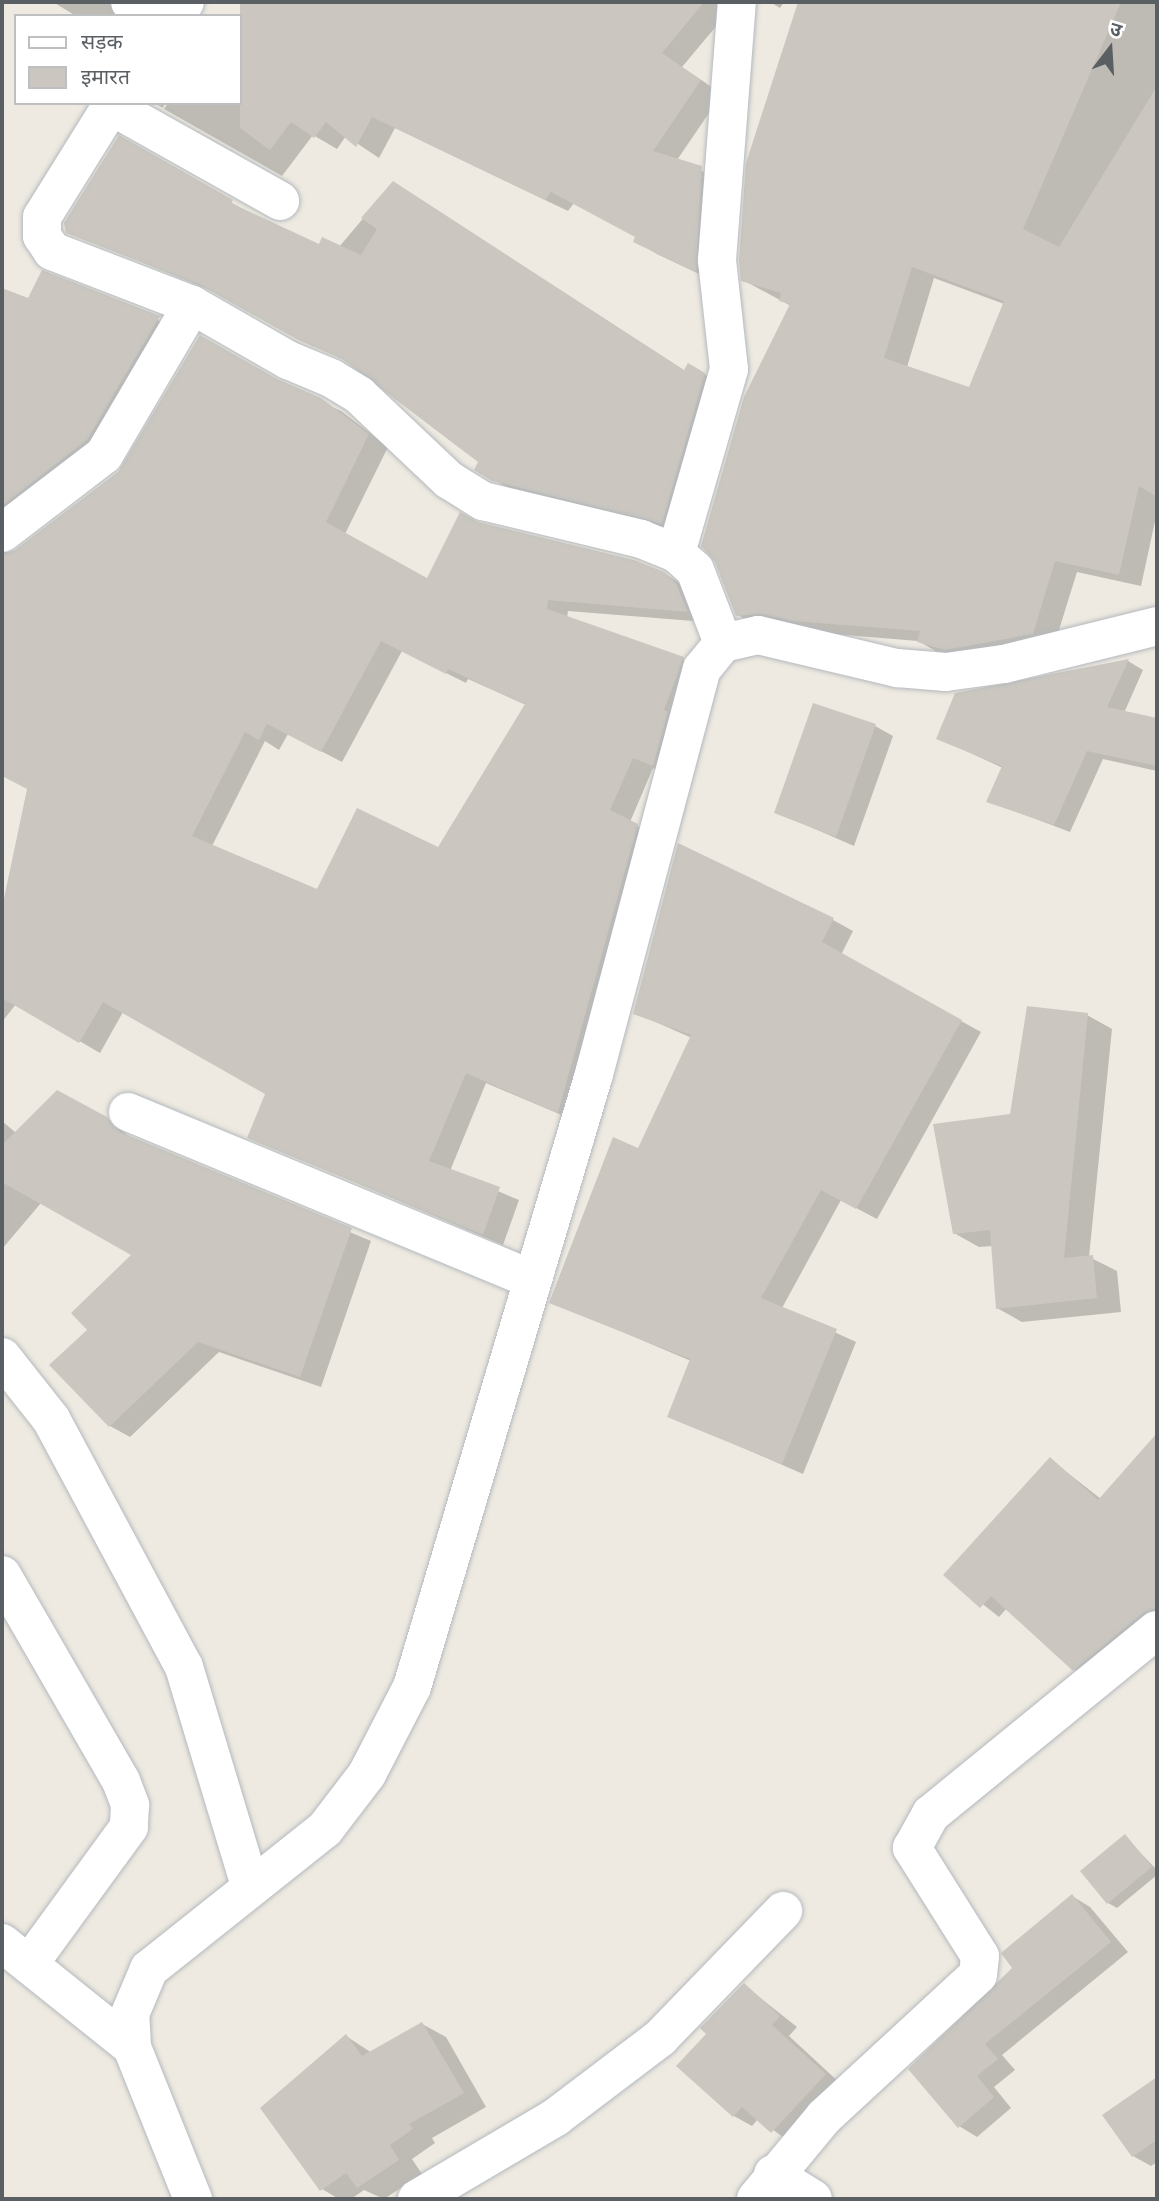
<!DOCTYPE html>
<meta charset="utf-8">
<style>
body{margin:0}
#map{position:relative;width:1159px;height:2201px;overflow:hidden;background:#eeeae1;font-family:"PT Sans","Noto Sans Devanagari",sans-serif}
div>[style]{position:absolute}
.shadow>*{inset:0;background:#0003}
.building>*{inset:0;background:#cbc7c0}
.roads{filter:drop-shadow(0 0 2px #b4b9bd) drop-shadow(0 0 2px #b4b9bd)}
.street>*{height:38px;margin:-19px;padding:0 19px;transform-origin:19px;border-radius:19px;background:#fff}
span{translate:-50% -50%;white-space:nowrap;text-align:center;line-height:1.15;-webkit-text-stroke:6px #fff;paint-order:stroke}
.frame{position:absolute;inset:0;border:4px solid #5a5f63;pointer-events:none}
.legend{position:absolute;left:14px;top:14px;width:228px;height:91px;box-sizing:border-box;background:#fff;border:2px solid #bdbfc1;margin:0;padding:9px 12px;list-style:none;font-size:21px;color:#5a5f63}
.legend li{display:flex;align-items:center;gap:14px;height:35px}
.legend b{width:35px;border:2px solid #bdbfc1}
.north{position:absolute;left:1075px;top:14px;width:70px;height:70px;-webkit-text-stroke:5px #fff;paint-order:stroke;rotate:17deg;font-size:19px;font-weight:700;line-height:28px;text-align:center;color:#5a5f63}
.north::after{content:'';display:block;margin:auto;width:24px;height:32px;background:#5a5f63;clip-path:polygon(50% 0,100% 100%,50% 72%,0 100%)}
</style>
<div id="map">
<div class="shadow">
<div style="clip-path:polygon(53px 2px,136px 2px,130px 16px,76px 16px)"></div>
<div style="clip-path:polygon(253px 2px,743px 2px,734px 5px,682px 67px,722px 94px,677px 160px,724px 181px,718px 283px,657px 254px,635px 241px,637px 237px,574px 203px,568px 211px,395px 128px,379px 158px,346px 136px,337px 149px,313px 135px,282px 176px,164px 109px,168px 103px,240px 103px,240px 18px)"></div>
<div style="clip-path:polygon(770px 2px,784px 2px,780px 8px)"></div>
<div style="clip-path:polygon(evenodd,800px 2px,1157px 2px,1157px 512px,1141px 586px,1077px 572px,1054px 646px,941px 654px,918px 641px,760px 628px,738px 615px,791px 306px,743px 280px,748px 163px,800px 2px,934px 278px,1004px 304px,970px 389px,907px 367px,934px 278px)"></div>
<div style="clip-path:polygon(154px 103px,165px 103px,163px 108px)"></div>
<div style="clip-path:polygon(133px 146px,251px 214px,320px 246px,339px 247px,393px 183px,685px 371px,689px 365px,709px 377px,682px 534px,513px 491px,476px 469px,480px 461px,353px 365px,222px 295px,68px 232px)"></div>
<div style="clip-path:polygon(43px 272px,179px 329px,107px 451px,2px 535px,2px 289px,29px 301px)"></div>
<div style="clip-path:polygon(evenodd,276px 381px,341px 411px,388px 447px,345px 534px,428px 581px,477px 524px,664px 573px,684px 586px,706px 622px,568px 611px,567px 618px,683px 659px,703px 670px,673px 776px,653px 768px,630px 822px,657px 837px,578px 1122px,486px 1083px,450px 1171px,519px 1200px,503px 1245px,249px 1137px,267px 1094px,123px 1012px,100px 1053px,16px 1004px,2px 1022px,2px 916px,47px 700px,2px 769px,2px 635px,7px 619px,2px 618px,2px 552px,16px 552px,276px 381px,402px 651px,466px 683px,468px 679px,526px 705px,438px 849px,317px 891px,212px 846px,265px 741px,279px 750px,288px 734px,342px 762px,402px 651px)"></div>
<div style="clip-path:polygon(1128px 661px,1143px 670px,1124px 713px,1157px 720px,1157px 771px,1103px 759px,1070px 832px,988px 801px,1003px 768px,938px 738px,956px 694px)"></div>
<div style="clip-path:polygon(875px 726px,893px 736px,854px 846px,776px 812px)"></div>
<div style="clip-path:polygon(833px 920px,853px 931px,841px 955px,981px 1032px,877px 1219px,841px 1200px,782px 1308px,856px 1342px,803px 1474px,670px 1416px,691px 1361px,552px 1302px,639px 1150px,692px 1038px,635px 1013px)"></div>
<div style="clip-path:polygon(1087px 1015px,1112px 1029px,1089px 1257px,1117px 1271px,1121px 1312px,1022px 1322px,997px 1308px,993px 1246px,979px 1247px,954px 1233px,1011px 1115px)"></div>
<div style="clip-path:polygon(106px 1118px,135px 1141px,371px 1241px,321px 1387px,219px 1352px,130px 1437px,110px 1426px,134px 1255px,41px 1203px,2px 1249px,2px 1121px,16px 1133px)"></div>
<div style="clip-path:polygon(1139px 1456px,1157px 1467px,1157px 1626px,1092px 1680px,1074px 1669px,1007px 1608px,999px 1617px,946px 1575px,1050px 1459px,1101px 1499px)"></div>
<div style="clip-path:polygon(1125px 1837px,1157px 1870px,1157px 1875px,1117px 1908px,1108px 1903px)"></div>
<div style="clip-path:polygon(1072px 1896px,1090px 1907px,1128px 1952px,1002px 2055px,1015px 2070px,994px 2087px,1011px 2108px,977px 2137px,959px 2126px,911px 2069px,1015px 1968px)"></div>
<div style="clip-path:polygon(744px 1985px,797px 2027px,789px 2036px,842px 2085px,790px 2142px,758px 2119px,752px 2126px,734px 2116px,708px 2034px)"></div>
<div style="clip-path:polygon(422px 2024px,446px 2037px,486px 2107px,432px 2138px,435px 2143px,412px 2159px,422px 2174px,384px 2199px,364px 2190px,351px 2199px,339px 2199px,322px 2189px,346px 2036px,372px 2053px)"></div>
<div style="clip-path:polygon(1157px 2079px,1157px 2162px,1151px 2166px,1133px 2156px,1105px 2116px)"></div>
</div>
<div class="building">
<div style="clip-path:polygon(240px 2px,704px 2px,662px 53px,701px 80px,653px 151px,702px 166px,696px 272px,633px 242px,635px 237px,551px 192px,545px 200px,372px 117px,356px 147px,326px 122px,314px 138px,291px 122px,270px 150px,240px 128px)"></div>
<div style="clip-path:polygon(evenodd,798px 2px,1121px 2px,1023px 229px,1059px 247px,1157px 86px,1157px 497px,1139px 486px,1119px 575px,1055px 561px,1033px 634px,945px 650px,917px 642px,920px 631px,793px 621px,762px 614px,736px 616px,715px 562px,701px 546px,744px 397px,790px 304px,779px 301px,781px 293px,741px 281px,739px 260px,746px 163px,798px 2px,912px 267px,1004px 301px,969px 387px,884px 358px,912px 267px)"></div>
<div style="clip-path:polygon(119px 135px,233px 200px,231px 203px,319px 244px,322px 237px,361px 255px,377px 229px,361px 218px,393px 181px,684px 370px,688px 363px,705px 373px,662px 524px,492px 481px,474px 470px,478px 462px,342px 359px,298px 340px,200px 285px,66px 233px,64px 223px)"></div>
<div style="clip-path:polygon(42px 270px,160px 316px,87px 440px,2px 506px,2px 288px,28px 298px)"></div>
<div style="clip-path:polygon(evenodd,200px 335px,277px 379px,321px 398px,369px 434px,326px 522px,427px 578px,460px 512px,478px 522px,634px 560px,664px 572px,676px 583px,688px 612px,548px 600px,547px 609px,684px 657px,664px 710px,668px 712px,653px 766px,633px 758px,610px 810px,638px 824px,558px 1113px,466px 1073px,429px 1161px,500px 1187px,483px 1235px,247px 1138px,265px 1094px,103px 1002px,79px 1043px,2px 998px,2px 908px,27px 789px,2px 776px,2px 554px,15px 550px,118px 472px,200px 335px,381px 641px,446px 674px,448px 669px,525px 704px,438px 847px,357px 808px,317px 889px,192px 836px,245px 732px,259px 740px,267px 724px,321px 752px,381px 641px)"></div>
<div style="clip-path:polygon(1129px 659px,1107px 707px,1157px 718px,1157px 766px,1087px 751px,1054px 825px,986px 802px,1002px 766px,936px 739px,955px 693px)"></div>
<div style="clip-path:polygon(813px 703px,876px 724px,836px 837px,774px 813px)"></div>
<div style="clip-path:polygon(678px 843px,834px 918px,822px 942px,962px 1020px,856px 1209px,821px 1190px,761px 1298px,837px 1329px,782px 1464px,667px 1417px,690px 1359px,549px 1303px,613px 1137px,638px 1148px,691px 1035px,633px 1014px)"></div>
<div style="clip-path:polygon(1027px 1006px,1088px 1013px,1064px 1258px,1093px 1255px,1097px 1298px,996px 1309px,990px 1230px,953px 1234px,933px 1124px,1010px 1114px)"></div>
<div style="clip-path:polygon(57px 1090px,107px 1117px,120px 1132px,352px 1228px,300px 1377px,198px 1342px,109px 1427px,49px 1365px,87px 1330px,71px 1313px,131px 1255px,2px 1182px,2px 1145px)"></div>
<div style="clip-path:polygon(1157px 1433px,1157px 1608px,1143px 1613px,1073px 1671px,991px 1596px,980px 1608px,943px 1575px,1050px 1457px,1098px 1500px)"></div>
<div style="clip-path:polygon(1125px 1834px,1152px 1867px,1107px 1904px,1080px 1871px)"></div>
<div style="clip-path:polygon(1072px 1894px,1111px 1942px,985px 2044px,998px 2059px,977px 2076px,994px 2097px,958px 2128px,908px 2069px,1012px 1968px,1001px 1953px)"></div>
<div style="clip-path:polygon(744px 1983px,780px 2016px,772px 2025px,826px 2074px,771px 2133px,742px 2107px,733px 2117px,676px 2066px,706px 2034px,700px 2028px)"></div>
<div style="clip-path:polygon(422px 2022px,464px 2093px,409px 2124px,413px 2129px,390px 2145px,399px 2160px,357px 2188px,346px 2173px,320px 2191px,260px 2108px,346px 2034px,362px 2056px)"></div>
<div style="clip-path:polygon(1157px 2077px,1157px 2140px,1132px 2157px,1102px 2115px)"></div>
</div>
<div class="roads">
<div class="street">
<div style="left:130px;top:2px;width:29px;rotate:29deg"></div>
<div style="left:169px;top:16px;width:21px;rotate:-41deg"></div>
<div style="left:113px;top:103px;width:134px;rotate:121.9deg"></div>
<div style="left:42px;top:217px;width:19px;rotate:90deg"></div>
<div style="left:42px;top:236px;width:18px;rotate:56deg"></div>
<div style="left:52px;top:251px;width:150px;rotate:21.1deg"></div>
<div style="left:192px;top:305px;width:111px;rotate:29.8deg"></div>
<div style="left:288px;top:360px;width:47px;rotate:22.7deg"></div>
<div style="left:331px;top:378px;width:33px;rotate:31deg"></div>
<div style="left:359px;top:395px;width:124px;rotate:43.4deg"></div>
<div style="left:449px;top:480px;width:40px;rotate:32deg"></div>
<div style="left:483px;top:501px;width:163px;rotate:13.5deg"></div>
<div style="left:641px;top:539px;width:38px;rotate:22deg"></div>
<div style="left:676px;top:553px;width:25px;rotate:42deg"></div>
<div style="left:695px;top:570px;width:78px;rotate:69deg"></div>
<div style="left:111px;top:106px;width:194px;rotate:29.3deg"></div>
<div style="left:2px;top:533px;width:128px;rotate:-37.4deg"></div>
<div style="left:104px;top:455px;width:174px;rotate:-59.6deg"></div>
<div style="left:676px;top:553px;width:191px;rotate:-73.9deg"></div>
<div style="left:729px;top:369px;width:110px;rotate:-96.3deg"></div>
<div style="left:717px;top:260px;width:259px;rotate:-85.6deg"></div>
<div style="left:128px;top:1112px;width:438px;rotate:22.5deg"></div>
<div style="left:2px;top:1357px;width:79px;rotate:51.7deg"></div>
<div style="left:51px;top:1419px;width:281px;rotate:61.8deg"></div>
<div style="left:184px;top:1667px;width:228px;rotate:73.2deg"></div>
<div style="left:2px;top:1575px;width:238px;rotate:60deg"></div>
<div style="left:121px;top:1781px;width:26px;rotate:69deg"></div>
<div style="left:130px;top:1805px;width:22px;rotate:93deg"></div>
<div style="left:129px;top:1827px;width:170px;rotate:126.1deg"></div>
<div style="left:2px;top:1943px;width:166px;rotate:38.7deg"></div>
<div style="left:773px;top:2174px;width:47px;rotate:32deg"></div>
<div style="left:193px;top:2199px;width:164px;rotate:-111.9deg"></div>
<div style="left:132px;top:2047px;width:33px;rotate:-93deg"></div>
<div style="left:130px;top:2014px;width:49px;rotate:-67.1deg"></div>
<div style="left:149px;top:1969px;width:225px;rotate:-38.5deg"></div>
<div style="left:325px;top:1829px;width:69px;rotate:-52.6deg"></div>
<div style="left:367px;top:1774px;width:98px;rotate:-62.7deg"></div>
<div style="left:412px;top:1687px;width:639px;rotate:-73.46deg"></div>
<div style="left:594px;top:1074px;width:419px;rotate:-75.1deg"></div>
<div style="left:702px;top:669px;width:33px;rotate:-51deg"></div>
<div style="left:723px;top:643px;width:36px;rotate:-13deg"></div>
<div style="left:758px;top:635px;width:143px;rotate:13.4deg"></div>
<div style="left:897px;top:668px;width:49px;rotate:4.7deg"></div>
<div style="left:946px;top:672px;width:59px;rotate:-7.9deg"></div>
<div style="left:1004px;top:664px;width:158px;rotate:-13.9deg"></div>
<div style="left:417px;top:2199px;width:161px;rotate:-30.5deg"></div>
<div style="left:556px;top:2117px;width:131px;rotate:-37.2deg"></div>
<div style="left:660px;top:2038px;width:177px;rotate:-45.9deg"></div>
<div style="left:756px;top:2199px;width:107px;rotate:-50.3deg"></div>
<div style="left:824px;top:2117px;width:209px;rotate:-42.7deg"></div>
<div style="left:978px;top:1975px;width:19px;rotate:-84deg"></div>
<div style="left:980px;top:1956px;width:128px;rotate:-122.2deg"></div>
<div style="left:912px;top:1848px;width:39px;rotate:-61deg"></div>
<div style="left:931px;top:1814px;width:291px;rotate:-39.2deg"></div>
</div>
</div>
<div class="frame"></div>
<ul class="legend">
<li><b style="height:9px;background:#fff"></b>सड़क</li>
<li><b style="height:19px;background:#cbc7c0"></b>इमारत</li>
</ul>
<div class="north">उ</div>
</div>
